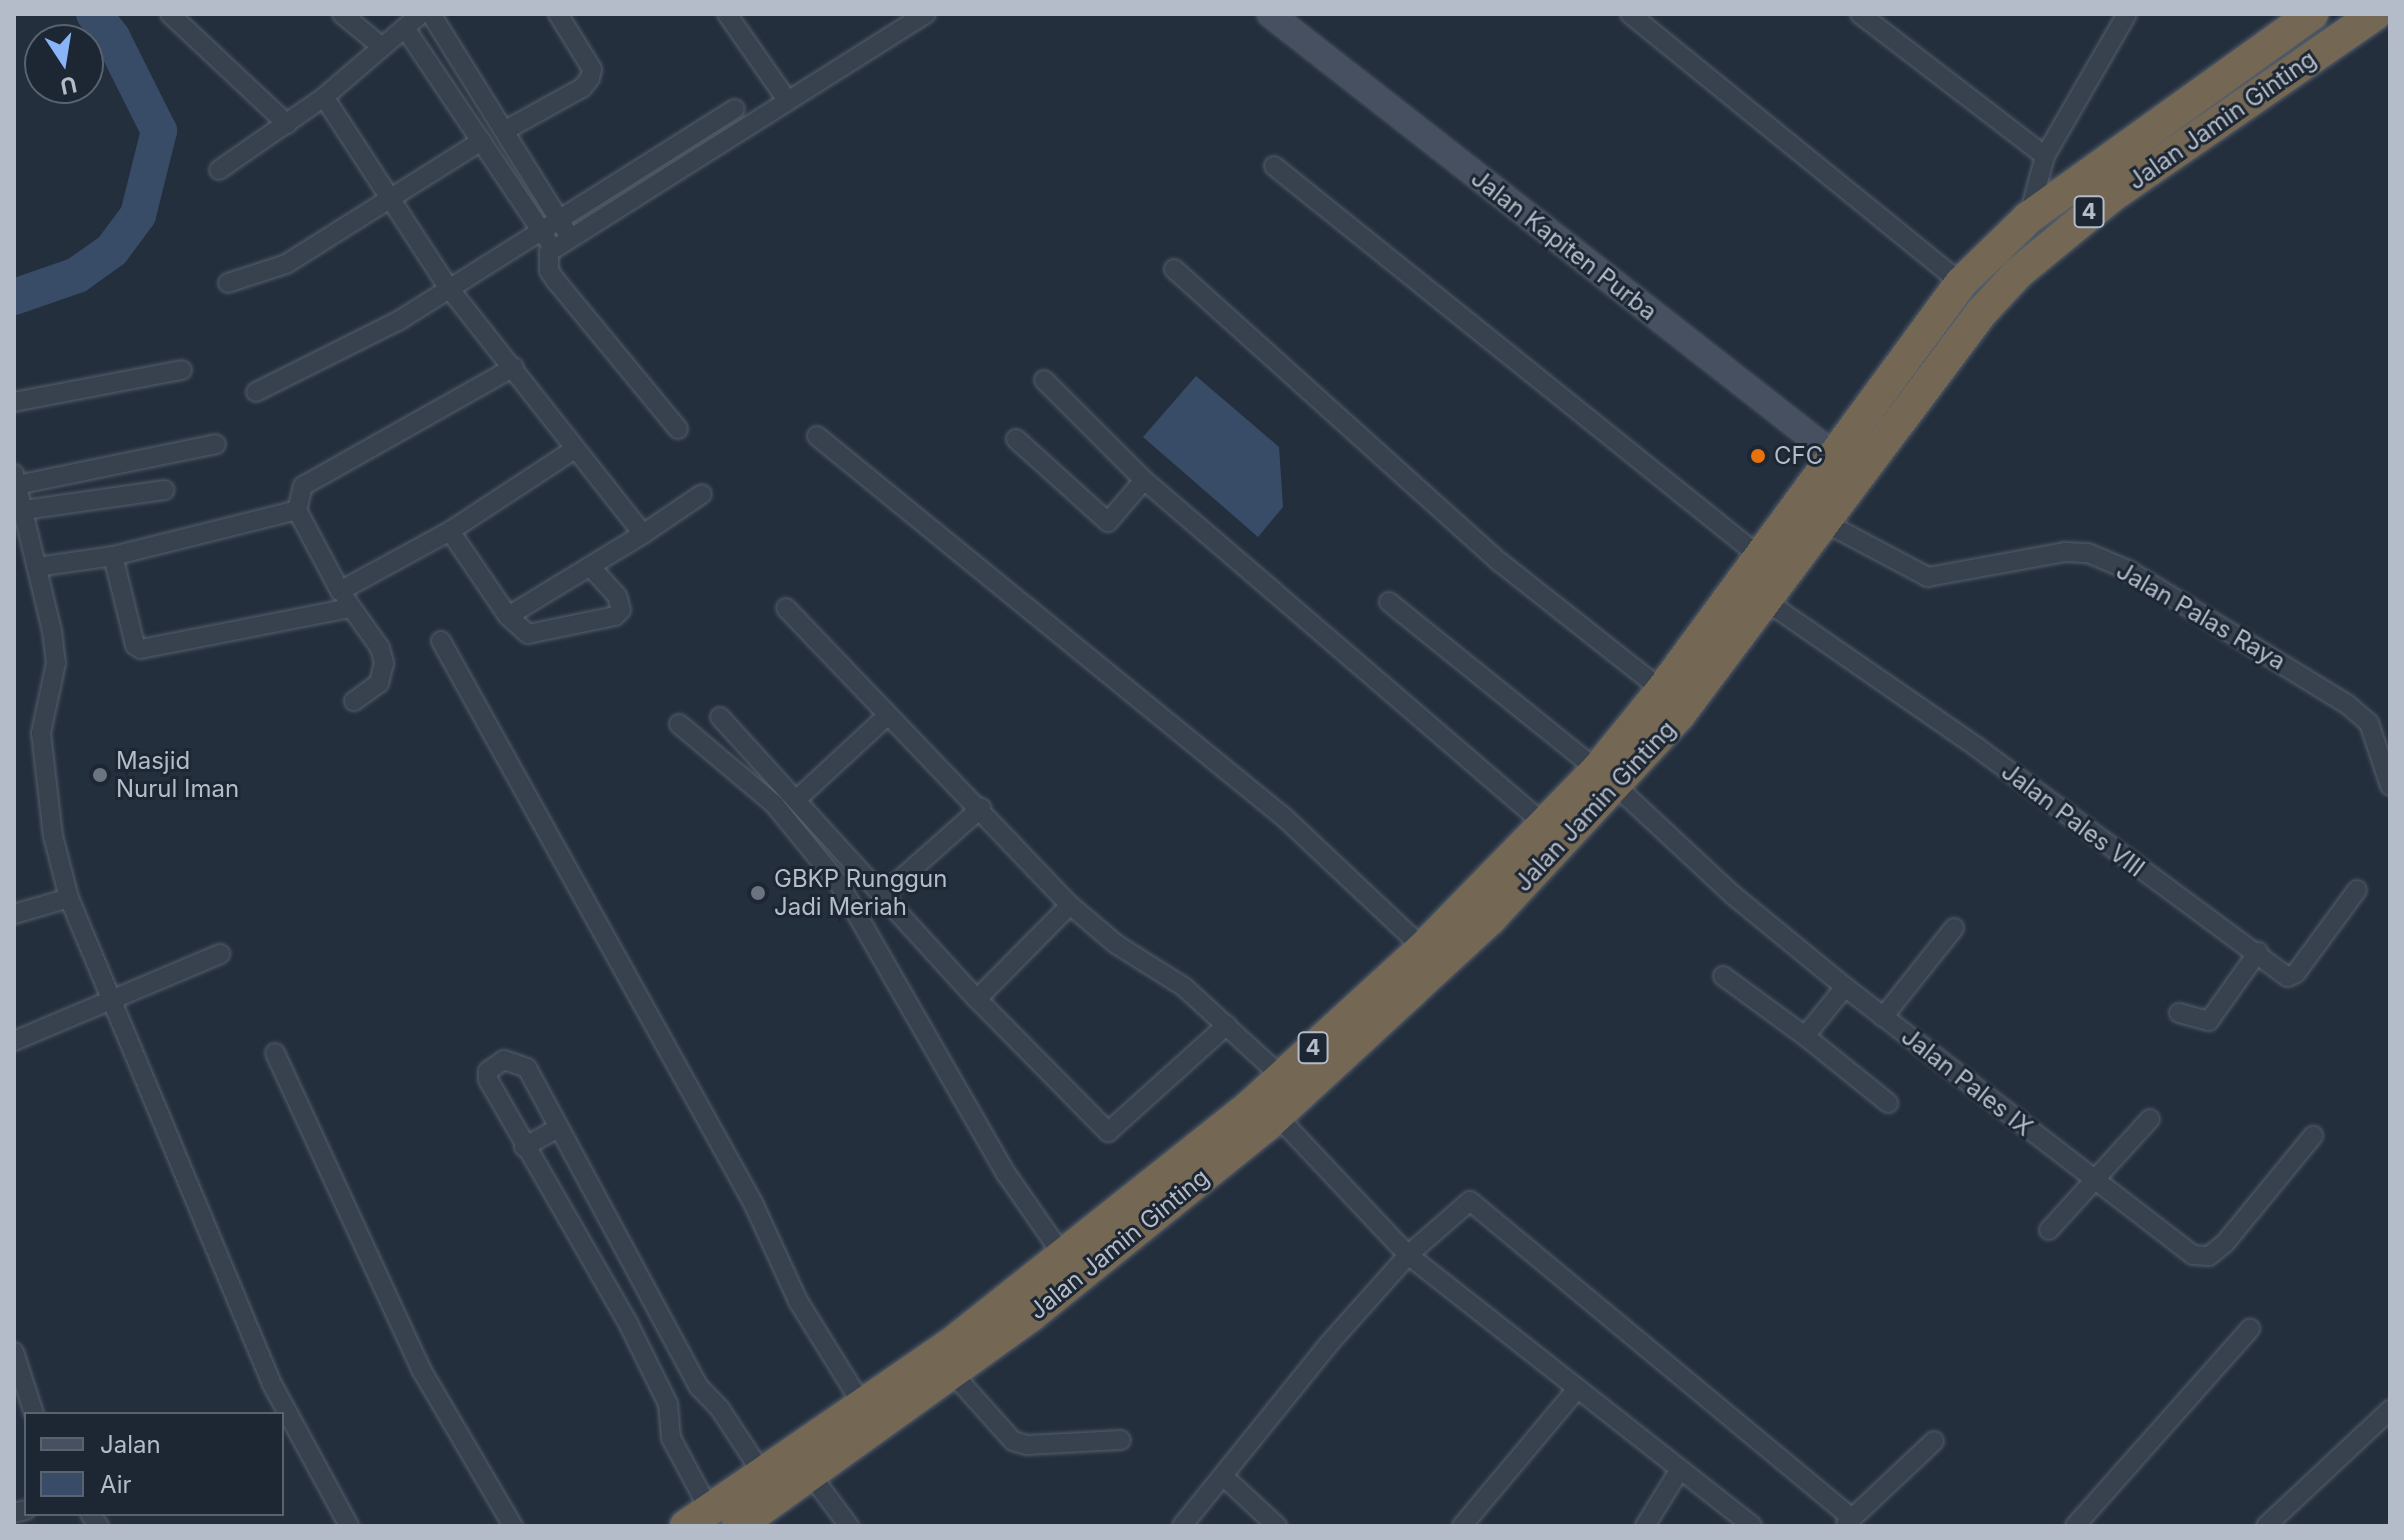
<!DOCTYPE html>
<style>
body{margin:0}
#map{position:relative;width:2404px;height:1540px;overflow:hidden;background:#242f3e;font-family:Inter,sans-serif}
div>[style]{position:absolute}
.water>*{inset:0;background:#394c67}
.river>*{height:36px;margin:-18px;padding:0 18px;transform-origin:18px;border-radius:18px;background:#394c67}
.roads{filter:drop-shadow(0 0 2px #565f6c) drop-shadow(0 0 2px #565f6c)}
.street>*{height:18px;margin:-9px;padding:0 9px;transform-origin:9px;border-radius:9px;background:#38414e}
.secondary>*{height:24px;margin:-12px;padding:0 12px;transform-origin:12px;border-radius:12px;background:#465061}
.highway>*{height:32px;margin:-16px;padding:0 16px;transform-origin:16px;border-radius:16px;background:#746855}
.dots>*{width:22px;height:22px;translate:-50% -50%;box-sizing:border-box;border:4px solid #1d2633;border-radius:50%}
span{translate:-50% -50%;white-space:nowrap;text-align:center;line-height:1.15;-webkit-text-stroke:6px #1d2633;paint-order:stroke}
.shield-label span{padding:2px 6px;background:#1d2633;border:2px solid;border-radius:6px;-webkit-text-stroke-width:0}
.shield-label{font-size:22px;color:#b4bcc9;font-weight:700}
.street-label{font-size:24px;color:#b4bcc9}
.poi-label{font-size:24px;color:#b4bcc9}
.left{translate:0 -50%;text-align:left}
.frame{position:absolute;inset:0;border:16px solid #b4bcc9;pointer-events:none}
.legend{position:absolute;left:24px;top:1412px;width:260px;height:104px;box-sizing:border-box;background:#1d2633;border:2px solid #59626f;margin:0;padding:10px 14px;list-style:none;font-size:24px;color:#b4bcc9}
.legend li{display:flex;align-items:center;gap:16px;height:40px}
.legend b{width:40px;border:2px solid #59626f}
.north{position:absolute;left:24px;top:24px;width:80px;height:80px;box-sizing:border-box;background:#1d2633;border:2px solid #59626f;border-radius:50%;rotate:168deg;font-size:22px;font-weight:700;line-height:32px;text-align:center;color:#b4bcc9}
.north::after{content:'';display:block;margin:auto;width:28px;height:36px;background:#8ab4f8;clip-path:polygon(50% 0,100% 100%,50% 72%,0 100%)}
</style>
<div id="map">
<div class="water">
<div style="clip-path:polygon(1196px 376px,1279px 447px,1283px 507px,1258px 537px,1143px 437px)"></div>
</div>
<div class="river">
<div style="left:14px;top:297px;width:67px;rotate:-19.2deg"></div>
<div style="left:77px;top:275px;width:43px;rotate:-35.5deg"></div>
<div style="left:112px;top:250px;width:44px;rotate:-53.4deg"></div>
<div style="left:138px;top:215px;width:87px;rotate:-76deg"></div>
<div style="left:159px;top:131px;width:105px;rotate:-116.6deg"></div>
<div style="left:112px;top:37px;width:29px;rotate:-128deg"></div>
</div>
<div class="roads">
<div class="street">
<div style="left:170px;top:14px;width:161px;rotate:43.2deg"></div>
<div style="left:342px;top:14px;width:52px;rotate:39.5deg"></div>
<div style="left:431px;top:14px;width:253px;rotate:58.1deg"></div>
<div style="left:727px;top:14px;width:105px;rotate:55.1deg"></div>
<div style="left:1630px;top:14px;width:427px;rotate:39.1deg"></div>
<div style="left:1860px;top:14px;width:233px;rotate:37.5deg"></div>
<div style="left:405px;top:28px;width:253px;rotate:56.1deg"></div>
<div style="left:324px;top:97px;width:227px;rotate:56.9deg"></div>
<div style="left:448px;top:287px;width:315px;rotate:51.7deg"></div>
<div style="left:643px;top:534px;width:158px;rotate:148.7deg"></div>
<div style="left:504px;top:131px;width:89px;rotate:-28.9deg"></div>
<div style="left:582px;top:88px;width:13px;rotate:-51deg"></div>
<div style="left:590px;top:78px;width:9px;rotate:-77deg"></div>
<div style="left:592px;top:69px;width:65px;rotate:-121.7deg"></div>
<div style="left:1274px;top:166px;width:622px;rotate:38.8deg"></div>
<div style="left:219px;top:170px;width:128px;rotate:-34.8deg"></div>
<div style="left:324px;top:97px;width:128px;rotate:-40.6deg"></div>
<div style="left:2029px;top:215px;width:61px;rotate:-74.8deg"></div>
<div style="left:2045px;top:156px;width:164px;rotate:-60deg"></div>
<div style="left:1174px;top:269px;width:440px;rotate:42deg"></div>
<div style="left:1501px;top:563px;width:205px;rotate:38.3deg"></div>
<div style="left:228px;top:283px;width:61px;rotate:-18.1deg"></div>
<div style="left:286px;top:264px;width:231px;rotate:-32.2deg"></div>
<div style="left:1044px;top:380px;width:141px;rotate:45deg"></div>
<div style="left:1144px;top:480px;width:526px;rotate:40.68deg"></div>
<div style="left:256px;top:392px;width:159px;rotate:-26.6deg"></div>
<div style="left:398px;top:321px;width:398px;rotate:-32.2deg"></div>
<div style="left:14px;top:402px;width:171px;rotate:-10.8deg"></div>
<div style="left:678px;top:429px;width:192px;rotate:-129.5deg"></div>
<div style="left:556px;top:281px;width:12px;rotate:-125deg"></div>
<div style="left:549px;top:271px;width:19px;rotate:-90deg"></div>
<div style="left:549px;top:252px;width:446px;rotate:-32.3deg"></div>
<div style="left:817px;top:436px;width:604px;rotate:39.22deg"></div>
<div style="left:1285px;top:818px;width:190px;rotate:43.3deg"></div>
<div style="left:1016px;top:439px;width:124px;rotate:42.1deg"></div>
<div style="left:1108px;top:522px;width:55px;rotate:-49.4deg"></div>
<div style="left:14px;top:474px;width:162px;rotate:76.4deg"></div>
<div style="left:52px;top:631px;width:32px;rotate:83deg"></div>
<div style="left:56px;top:663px;width:72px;rotate:102.1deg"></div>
<div style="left:41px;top:733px;width:104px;rotate:83.4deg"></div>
<div style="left:53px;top:836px;width:64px;rotate:75.5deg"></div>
<div style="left:69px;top:898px;width:527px;rotate:67.33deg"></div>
<div style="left:272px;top:1384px;width:162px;rotate:61.5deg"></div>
<div style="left:17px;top:485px;width:203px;rotate:-11.6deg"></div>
<div style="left:24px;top:510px;width:142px;rotate:-8.1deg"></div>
<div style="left:297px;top:510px;width:92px;rotate:62deg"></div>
<div style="left:340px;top:591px;width:125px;rotate:-28.6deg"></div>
<div style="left:450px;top:531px;width:149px;rotate:-33.3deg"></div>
<div style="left:1824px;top:522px;width:118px;rotate:27.9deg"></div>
<div style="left:1928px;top:577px;width:140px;rotate:-10.3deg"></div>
<div style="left:2066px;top:552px;width:22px;rotate:3deg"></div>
<div style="left:2088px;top:553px;width:43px;rotate:23deg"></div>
<div style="left:2128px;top:570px;width:257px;rotate:31.5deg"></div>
<div style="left:2347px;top:704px;width:29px;rotate:41deg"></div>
<div style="left:2369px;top:723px;width:66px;rotate:71.6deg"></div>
<div style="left:450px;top:531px;width:103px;rotate:55.7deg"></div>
<div style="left:508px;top:616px;width:27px;rotate:42deg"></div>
<div style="left:528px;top:634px;width:89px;rotate:-11.7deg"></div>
<div style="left:615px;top:616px;width:8px;rotate:-45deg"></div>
<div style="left:621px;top:610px;width:15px;rotate:-106deg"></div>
<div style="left:617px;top:596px;width:38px;rotate:-132deg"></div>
<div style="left:643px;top:534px;width:71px;rotate:-34.1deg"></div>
<div style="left:113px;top:556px;width:92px;rotate:76.1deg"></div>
<div style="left:135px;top:645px;width:7px;rotate:34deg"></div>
<div style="left:141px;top:649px;width:213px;rotate:-11.1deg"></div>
<div style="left:37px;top:567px;width:77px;rotate:-8.2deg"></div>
<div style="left:113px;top:556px;width:190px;rotate:-14deg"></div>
<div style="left:297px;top:510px;width:25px;rotate:-76deg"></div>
<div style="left:303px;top:486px;width:242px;rotate:-29.4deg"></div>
<div style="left:346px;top:600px;width:59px;rotate:54.7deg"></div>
<div style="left:380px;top:648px;width:16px;rotate:75deg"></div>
<div style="left:384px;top:663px;width:21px;rotate:104deg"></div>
<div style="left:379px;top:683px;width:31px;rotate:144deg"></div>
<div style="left:1766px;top:601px;width:258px;rotate:34.7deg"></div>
<div style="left:1978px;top:748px;width:385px;rotate:36.5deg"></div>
<div style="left:2288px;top:977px;width:9px;rotate:-27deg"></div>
<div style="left:2296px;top:973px;width:103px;rotate:-53.7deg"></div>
<div style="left:1389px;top:602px;width:267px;rotate:38.9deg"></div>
<div style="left:786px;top:608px;width:411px;rotate:46.3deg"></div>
<div style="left:1070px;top:905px;width:60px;rotate:40.3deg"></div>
<div style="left:1116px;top:944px;width:80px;rotate:32.3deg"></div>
<div style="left:1184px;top:987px;width:133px;rotate:42.6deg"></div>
<div style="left:441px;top:641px;width:643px;rotate:60.96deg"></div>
<div style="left:753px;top:1203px;width:108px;rotate:65.3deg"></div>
<div style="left:798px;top:1301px;width:123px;rotate:58.2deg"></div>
<div style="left:720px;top:717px;width:382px;rotate:47.7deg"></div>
<div style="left:977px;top:999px;width:187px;rotate:45.4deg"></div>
<div style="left:1108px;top:1132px;width:160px;rotate:-42deg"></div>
<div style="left:679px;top:724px;width:124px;rotate:40.1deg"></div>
<div style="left:774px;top:804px;width:104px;rotate:50.8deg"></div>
<div style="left:840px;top:885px;width:335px;rotate:60.1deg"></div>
<div style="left:1007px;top:1175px;width:96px;rotate:55.2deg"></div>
<div style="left:1616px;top:786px;width:160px;rotate:43deg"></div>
<div style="left:1733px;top:895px;width:145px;rotate:39.4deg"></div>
<div style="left:1845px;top:987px;width:439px;rotate:37.6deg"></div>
<div style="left:2193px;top:1255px;width:16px;rotate:4deg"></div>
<div style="left:2209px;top:1256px;width:21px;rotate:-39deg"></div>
<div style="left:2225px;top:1243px;width:139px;rotate:-50.6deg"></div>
<div style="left:796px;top:800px;width:125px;rotate:-42.7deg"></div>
<div style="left:884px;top:894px;width:130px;rotate:-41.6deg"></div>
<div style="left:14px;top:914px;width:57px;rotate:-16.2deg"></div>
<div style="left:1723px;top:976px;width:102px;rotate:36.2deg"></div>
<div style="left:1805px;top:1036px;width:63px;rotate:-50.8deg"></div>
<div style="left:977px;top:999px;width:132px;rotate:-45.3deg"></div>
<div style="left:2179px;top:1013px;width:31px;rotate:15deg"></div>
<div style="left:2209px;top:1021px;width:85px;rotate:-54.6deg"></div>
<div style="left:1883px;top:1017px;width:114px;rotate:-51.4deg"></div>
<div style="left:1805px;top:1036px;width:107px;rotate:38.9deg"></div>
<div style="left:14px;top:1041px;width:224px;rotate:-22.9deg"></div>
<div style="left:275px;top:1053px;width:350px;rotate:65.2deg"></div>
<div style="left:422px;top:1371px;width:180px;rotate:59.6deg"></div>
<div style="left:1277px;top:1116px;width:191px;rotate:46.7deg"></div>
<div style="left:1408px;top:1255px;width:438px;rotate:38.2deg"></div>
<div style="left:524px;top:1147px;width:39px;rotate:-29deg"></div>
<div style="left:2049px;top:1230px;width:150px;rotate:-47.7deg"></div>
<div style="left:14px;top:1352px;width:65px;rotate:72.1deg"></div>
<div style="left:954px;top:1375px;width:89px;rotate:48.2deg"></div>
<div style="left:1013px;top:1441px;width:15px;rotate:16deg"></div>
<div style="left:1027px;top:1445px;width:94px;rotate:-3deg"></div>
<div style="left:811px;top:1475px;width:64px;rotate:53.3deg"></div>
<div style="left:1223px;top:1476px;width:74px;rotate:42.8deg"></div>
<div style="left:709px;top:1509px;width:81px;rotate:-118.2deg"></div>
<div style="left:671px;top:1438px;width:34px;rotate:-95deg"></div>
<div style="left:668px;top:1404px;width:90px;rotate:-116.3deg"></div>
<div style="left:628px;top:1323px;width:280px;rotate:-119.9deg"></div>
<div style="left:488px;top:1080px;width:9px;rotate:-90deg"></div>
<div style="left:488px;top:1071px;width:19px;rotate:-35deg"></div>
<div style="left:504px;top:1060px;width:24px;rotate:19deg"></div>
<div style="left:527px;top:1068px;width:361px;rotate:61.7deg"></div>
<div style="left:698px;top:1386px;width:32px;rotate:46deg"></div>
<div style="left:720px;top:1409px;width:77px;rotate:56.7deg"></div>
<div style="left:14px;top:1513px;width:12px;rotate:-14deg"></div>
<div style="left:90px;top:1514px;width:15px;rotate:53deg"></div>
<div style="left:1846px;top:1524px;width:121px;rotate:-43.3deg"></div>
<div style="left:1182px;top:1526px;width:231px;rotate:-51.1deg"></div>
<div style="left:1327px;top:1346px;width:122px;rotate:-48.3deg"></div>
<div style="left:1408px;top:1255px;width:82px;rotate:-41.1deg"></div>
<div style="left:1470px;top:1201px;width:496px;rotate:39.7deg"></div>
<div style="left:1462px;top:1526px;width:179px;rotate:-50deg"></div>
<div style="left:1645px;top:1526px;width:67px;rotate:-58.4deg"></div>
<div style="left:2075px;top:1526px;width:264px;rotate:-48.4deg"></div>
<div style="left:2266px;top:1526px;width:170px;rotate:-43.1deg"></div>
</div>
<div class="secondary">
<div style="left:1270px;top:14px;width:734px;rotate:38.03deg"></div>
</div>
<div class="highway">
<div style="left:686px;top:1526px;width:321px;rotate:-34.5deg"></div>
<div style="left:951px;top:1344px;width:382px;rotate:-38.5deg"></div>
<div style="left:1250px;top:1106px;width:234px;rotate:-42.4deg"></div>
<div style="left:1423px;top:948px;width:249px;rotate:-45.7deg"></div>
<div style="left:1597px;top:770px;width:103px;rotate:-50.9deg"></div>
<div style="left:1662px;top:690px;width:505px;rotate:-53.7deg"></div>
<div style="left:1961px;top:283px;width:93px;rotate:-44.1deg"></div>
<div style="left:2028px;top:218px;width:350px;rotate:-35.7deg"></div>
<div style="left:738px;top:1526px;width:360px;rotate:-35.7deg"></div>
<div style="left:1030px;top:1316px;width:304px;rotate:-38.9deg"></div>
<div style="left:1267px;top:1125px;width:197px;rotate:-42.7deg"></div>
<div style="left:1412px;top:991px;width:106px;rotate:-42.7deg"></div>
<div style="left:1490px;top:919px;width:278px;rotate:-47.2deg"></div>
<div style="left:1679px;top:715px;width:503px;rotate:-53.08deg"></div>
<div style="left:1981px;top:313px;width:54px;rotate:-47.2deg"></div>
<div style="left:2018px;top:273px;width:123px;rotate:-39.4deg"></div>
<div style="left:2113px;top:195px;width:318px;rotate:-34.6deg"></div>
</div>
</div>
<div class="dots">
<div style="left:1758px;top:456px;background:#e8710a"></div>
<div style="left:100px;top:775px;background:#6b7280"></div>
<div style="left:758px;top:893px;background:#6b7280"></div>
</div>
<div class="shield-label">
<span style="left:2089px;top:212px">4</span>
<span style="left:1313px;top:1048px">4</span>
</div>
<div class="street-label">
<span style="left:2222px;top:120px;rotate:-35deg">Jalan Jamin Ginting</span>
<span style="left:1564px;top:245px;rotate:38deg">Jalan Kapiten Purba</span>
<span style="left:2201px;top:616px;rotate:30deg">Jalan Palas Raya</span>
<span style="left:1595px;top:806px;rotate:-47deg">Jalan Jamin Ginting</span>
<span style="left:2073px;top:820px;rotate:37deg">Jalan Pales VIII</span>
<span style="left:1967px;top:1082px;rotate:38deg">Jalan Pales IX</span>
<span style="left:1119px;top:1244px;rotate:-39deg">Jalan Jamin Ginting</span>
</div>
<div class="poi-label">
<span class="left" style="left:1774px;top:456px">CFC</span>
<span class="left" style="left:116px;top:775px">Masjid<br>Nurul Iman</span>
<span class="left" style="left:774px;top:893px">GBKP Runggun<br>Jadi Meriah</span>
</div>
<div class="frame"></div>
<ul class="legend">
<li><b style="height:10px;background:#465061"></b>Jalan</li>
<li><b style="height:22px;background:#394c67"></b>Air</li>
</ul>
<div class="north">U</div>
</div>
